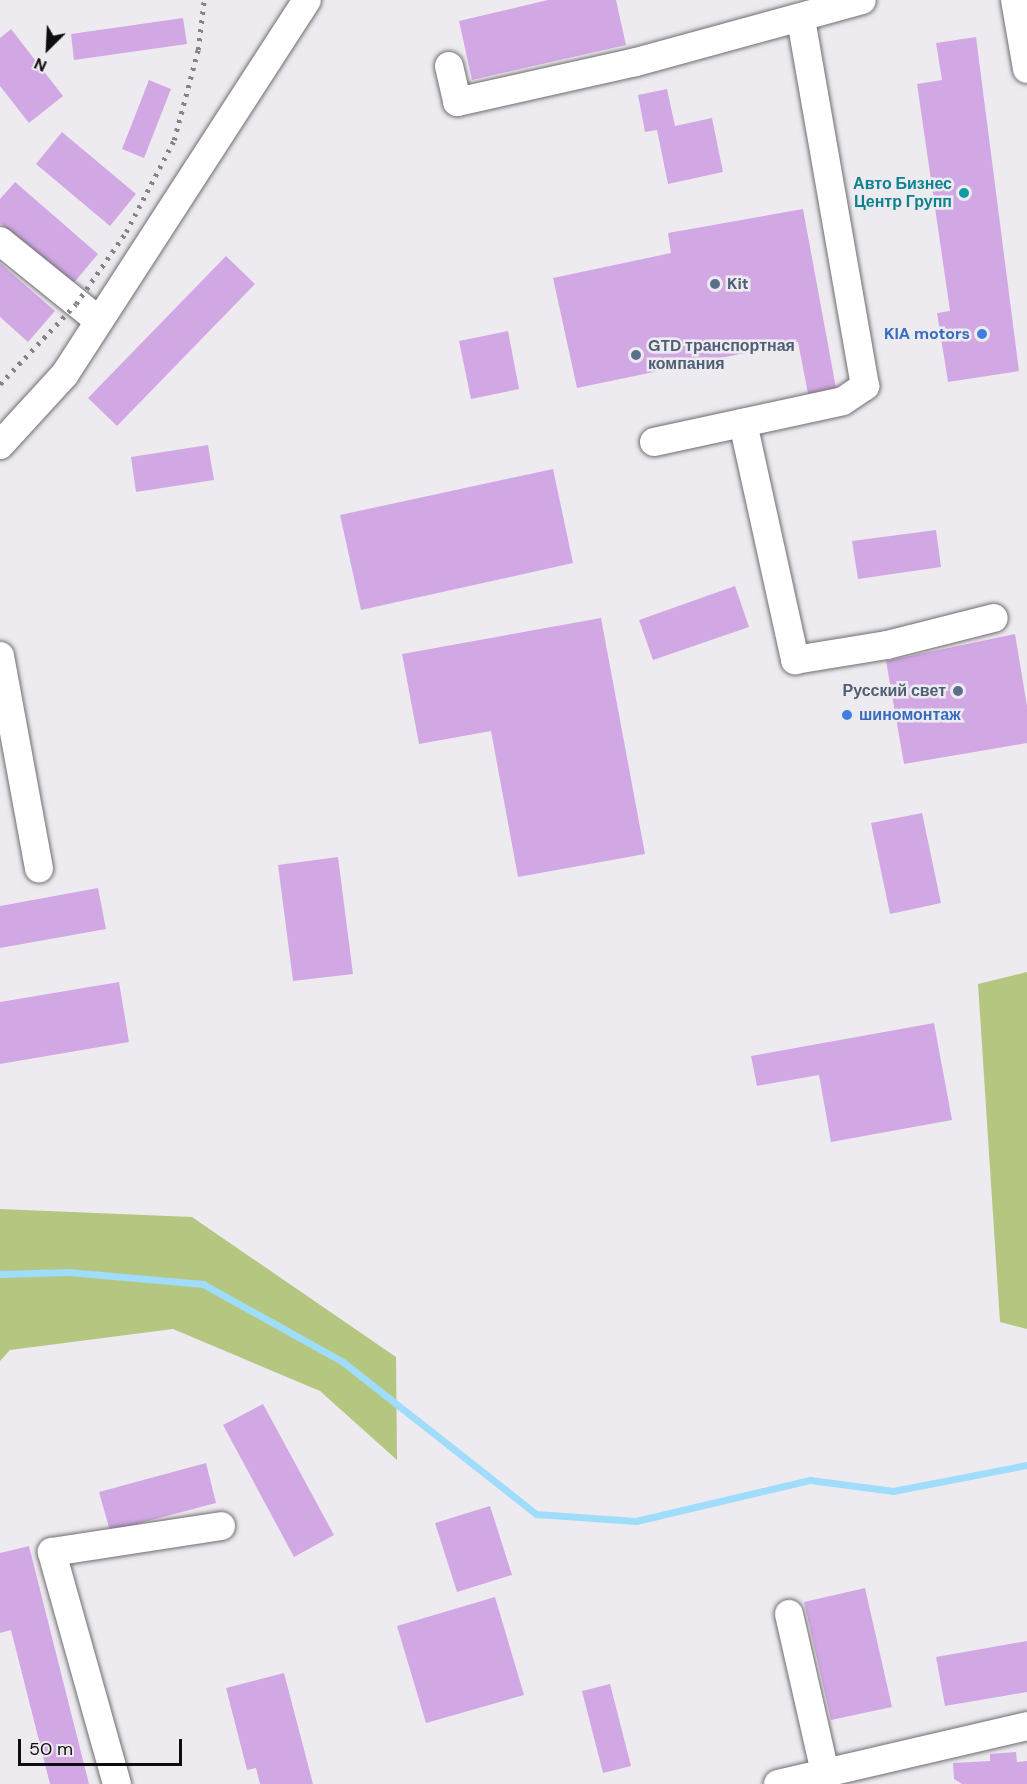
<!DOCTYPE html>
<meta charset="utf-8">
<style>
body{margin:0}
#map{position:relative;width:1027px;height:1784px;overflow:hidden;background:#eeebf0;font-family:"DM Sans",sans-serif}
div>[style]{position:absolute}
.green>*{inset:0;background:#b5c680}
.stream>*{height:7px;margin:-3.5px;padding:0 3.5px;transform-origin:3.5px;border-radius:3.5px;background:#9fddfb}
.building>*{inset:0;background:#d2a8e4}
.roads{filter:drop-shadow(0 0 2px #706d71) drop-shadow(0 0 2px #706d71)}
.minor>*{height:28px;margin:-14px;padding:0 14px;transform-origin:14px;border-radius:14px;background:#fff}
.rail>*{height:4.5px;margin-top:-2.25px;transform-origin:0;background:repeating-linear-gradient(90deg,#858387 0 3px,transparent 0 9px)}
.dots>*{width:16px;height:16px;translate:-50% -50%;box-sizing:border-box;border:3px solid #eeebf0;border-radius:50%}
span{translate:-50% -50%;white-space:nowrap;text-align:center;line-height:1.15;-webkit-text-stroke:5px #eeebf0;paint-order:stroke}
.culture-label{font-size:16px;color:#0d838f;font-weight:700}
.right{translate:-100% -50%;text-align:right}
.service-label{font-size:16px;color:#4e5e75;font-weight:700}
.left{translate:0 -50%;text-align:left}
.shop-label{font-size:16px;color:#366cbe;font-weight:700}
.north{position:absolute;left:18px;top:18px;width:60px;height:60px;-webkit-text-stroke:4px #eeebf0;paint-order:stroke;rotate:204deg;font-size:16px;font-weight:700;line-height:24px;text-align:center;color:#0e0d0f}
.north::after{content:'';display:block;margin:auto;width:21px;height:27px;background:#0e0d0f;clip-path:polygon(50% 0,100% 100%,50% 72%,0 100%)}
.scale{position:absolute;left:18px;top:1739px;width:164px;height:27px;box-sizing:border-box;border:3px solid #0e0d0f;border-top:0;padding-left:8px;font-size:18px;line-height:21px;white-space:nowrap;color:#0e0d0f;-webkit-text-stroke:4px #eeebf0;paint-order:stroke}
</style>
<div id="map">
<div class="green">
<div style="clip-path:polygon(1027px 972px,1027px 1329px,1000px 1322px,978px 984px)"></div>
<div style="clip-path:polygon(0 1209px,192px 1217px,396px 1357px,397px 1460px,320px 1391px,173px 1329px,10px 1350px,0 1361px)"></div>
</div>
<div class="stream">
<div style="left:0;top:1274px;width:68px;rotate:-1.7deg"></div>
<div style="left:68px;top:1272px;width:136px;rotate:5.1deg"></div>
<div style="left:203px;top:1284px;width:160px;rotate:29.1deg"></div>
<div style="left:343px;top:1362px;width:246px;rotate:38.2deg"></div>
<div style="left:536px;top:1514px;width:100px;rotate:4deg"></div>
<div style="left:636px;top:1521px;width:179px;rotate:-13.3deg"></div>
<div style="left:810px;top:1480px;width:84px;rotate:7.5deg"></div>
<div style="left:893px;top:1491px;width:136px;rotate:-11deg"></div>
</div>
<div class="building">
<div style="clip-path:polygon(548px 0,616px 0,626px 45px,472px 80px,459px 21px)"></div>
<div style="clip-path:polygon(183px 18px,187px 44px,74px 60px,71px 34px)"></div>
<div style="clip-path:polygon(11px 29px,63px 96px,29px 123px,0 86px,0 38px)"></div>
<div style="clip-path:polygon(976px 37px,1019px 371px,948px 382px,937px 313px,950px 311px,917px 84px,942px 80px,936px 43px)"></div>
<div style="clip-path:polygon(149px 80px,171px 89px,144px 158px,122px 149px)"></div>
<div style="clip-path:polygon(667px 89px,675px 126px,712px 118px,723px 172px,668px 184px,657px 130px,645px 132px,638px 95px)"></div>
<div style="clip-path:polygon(62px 132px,136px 194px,110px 226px,36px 164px)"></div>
<div style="clip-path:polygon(15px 182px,98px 254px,72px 285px,0 223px,0 199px)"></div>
<div style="clip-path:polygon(803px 209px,836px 388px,808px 394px,798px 342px,577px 388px,553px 278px,671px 253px,668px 233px)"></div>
<div style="clip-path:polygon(226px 256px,255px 284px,117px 426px,88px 398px)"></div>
<div style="clip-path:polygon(0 263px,55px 311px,28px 342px,0 317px)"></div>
<div style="clip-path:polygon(508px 331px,519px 389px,471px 399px,459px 341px)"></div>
<div style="clip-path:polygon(208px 445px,214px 480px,136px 492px,131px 457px)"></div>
<div style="clip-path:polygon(553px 469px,573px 563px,361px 610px,340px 515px)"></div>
<div style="clip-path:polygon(936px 530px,941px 567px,858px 579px,852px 541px)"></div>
<div style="clip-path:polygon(735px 586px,749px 627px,653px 660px,639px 620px)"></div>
<div style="clip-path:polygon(601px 618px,645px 854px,518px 877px,491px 731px,419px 744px,402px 654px)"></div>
<div style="clip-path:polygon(1015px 634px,1027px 706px,1027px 743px,904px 764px,886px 661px)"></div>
<div style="clip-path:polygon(922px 813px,941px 903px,890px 914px,871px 823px)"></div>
<div style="clip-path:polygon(338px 857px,353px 974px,293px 981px,278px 865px)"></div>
<div style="clip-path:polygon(98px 888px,106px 929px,0 948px,0 906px)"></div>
<div style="clip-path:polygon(119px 982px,129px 1042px,0 1064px,0 1002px)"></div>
<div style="clip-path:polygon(934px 1023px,952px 1120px,831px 1142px,819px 1075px,757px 1086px,751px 1056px)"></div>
<div style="clip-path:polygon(263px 1404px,334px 1535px,294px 1557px,223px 1425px)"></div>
<div style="clip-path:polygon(206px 1463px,216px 1503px,110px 1531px,99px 1492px)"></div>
<div style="clip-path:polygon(490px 1506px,512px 1575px,457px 1592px,435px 1523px)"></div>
<div style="clip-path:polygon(29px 1546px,89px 1784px,50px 1784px,11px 1630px,0 1633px,0 1553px)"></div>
<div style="clip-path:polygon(865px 1588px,892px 1707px,831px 1720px,804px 1602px)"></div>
<div style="clip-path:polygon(495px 1597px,524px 1695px,426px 1723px,397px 1626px)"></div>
<div style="clip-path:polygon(1027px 1641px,1027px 1692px,945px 1706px,936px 1657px)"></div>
<div style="clip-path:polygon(284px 1673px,313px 1784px,260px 1784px,256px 1768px,247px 1770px,226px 1688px)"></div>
<div style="clip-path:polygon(610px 1684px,631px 1766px,603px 1773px,582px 1691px)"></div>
<div style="clip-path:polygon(1016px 1752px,1017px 1762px,1027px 1761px,1027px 1784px,962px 1784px,954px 1779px,953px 1763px,990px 1761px,990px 1754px)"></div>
</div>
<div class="roads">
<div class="minor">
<div style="left:1015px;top:0;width:70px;rotate:80.1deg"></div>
<div style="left:449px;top:66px;width:37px;rotate:77deg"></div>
<div style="left:457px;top:102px;width:183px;rotate:-12.6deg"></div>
<div style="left:636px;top:62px;width:234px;rotate:-15.3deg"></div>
<div style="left:0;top:241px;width:127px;rotate:38.9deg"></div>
<div style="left:743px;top:423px;width:243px;rotate:77.6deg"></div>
<div style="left:795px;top:660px;width:93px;rotate:-9.3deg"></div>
<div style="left:887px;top:645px;width:110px;rotate:-14.2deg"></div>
<div style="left:654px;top:442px;width:193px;rotate:-12.2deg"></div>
<div style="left:843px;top:401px;width:27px;rotate:-34deg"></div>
<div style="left:865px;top:386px;width:373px;rotate:-99.9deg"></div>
<div style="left:0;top:445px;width:96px;rotate:-47.5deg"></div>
<div style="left:65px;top:374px;width:445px;rotate:-57.1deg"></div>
<div style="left:0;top:656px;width:216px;rotate:79.6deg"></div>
<div style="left:789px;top:1614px;width:163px;rotate:77.2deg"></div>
<div style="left:117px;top:1784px;width:241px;rotate:-105.7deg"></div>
<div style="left:52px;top:1552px;width:171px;rotate:-8.7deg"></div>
<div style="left:778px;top:1784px;width:256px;rotate:-13.1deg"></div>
</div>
</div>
<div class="rail">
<div style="left:0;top:384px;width:110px;rotate:-46.5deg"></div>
<div style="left:76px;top:304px;width:88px;rotate:-55.2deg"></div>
<div style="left:126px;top:232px;width:104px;rotate:-62.4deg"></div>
<div style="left:174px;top:140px;width:93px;rotate:-75.1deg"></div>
<div style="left:198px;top:50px;width:50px;rotate:-83.2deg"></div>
</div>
<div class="dots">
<div style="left:964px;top:193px;background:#0f9aa8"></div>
<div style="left:715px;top:284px;background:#5c6f8a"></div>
<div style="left:982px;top:334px;background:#3f7fe0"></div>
<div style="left:636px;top:355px;background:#5c6f8a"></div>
<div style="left:958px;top:691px;background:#5c6f8a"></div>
<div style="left:847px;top:715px;background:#3f7fe0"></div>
</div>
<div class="culture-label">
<span class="right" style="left:952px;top:193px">Авто Бизнес<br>Центр Групп</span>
</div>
<div class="service-label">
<span class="left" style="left:727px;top:284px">Kit</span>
<span class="left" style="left:648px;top:355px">GTD транспортная<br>компания</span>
<span class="right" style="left:946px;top:691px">Русский свет</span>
</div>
<div class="shop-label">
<span class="right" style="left:970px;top:334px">KIA motors</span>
<span class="left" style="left:859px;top:715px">шиномонтаж</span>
</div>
<div class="north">N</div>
<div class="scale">50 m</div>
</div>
